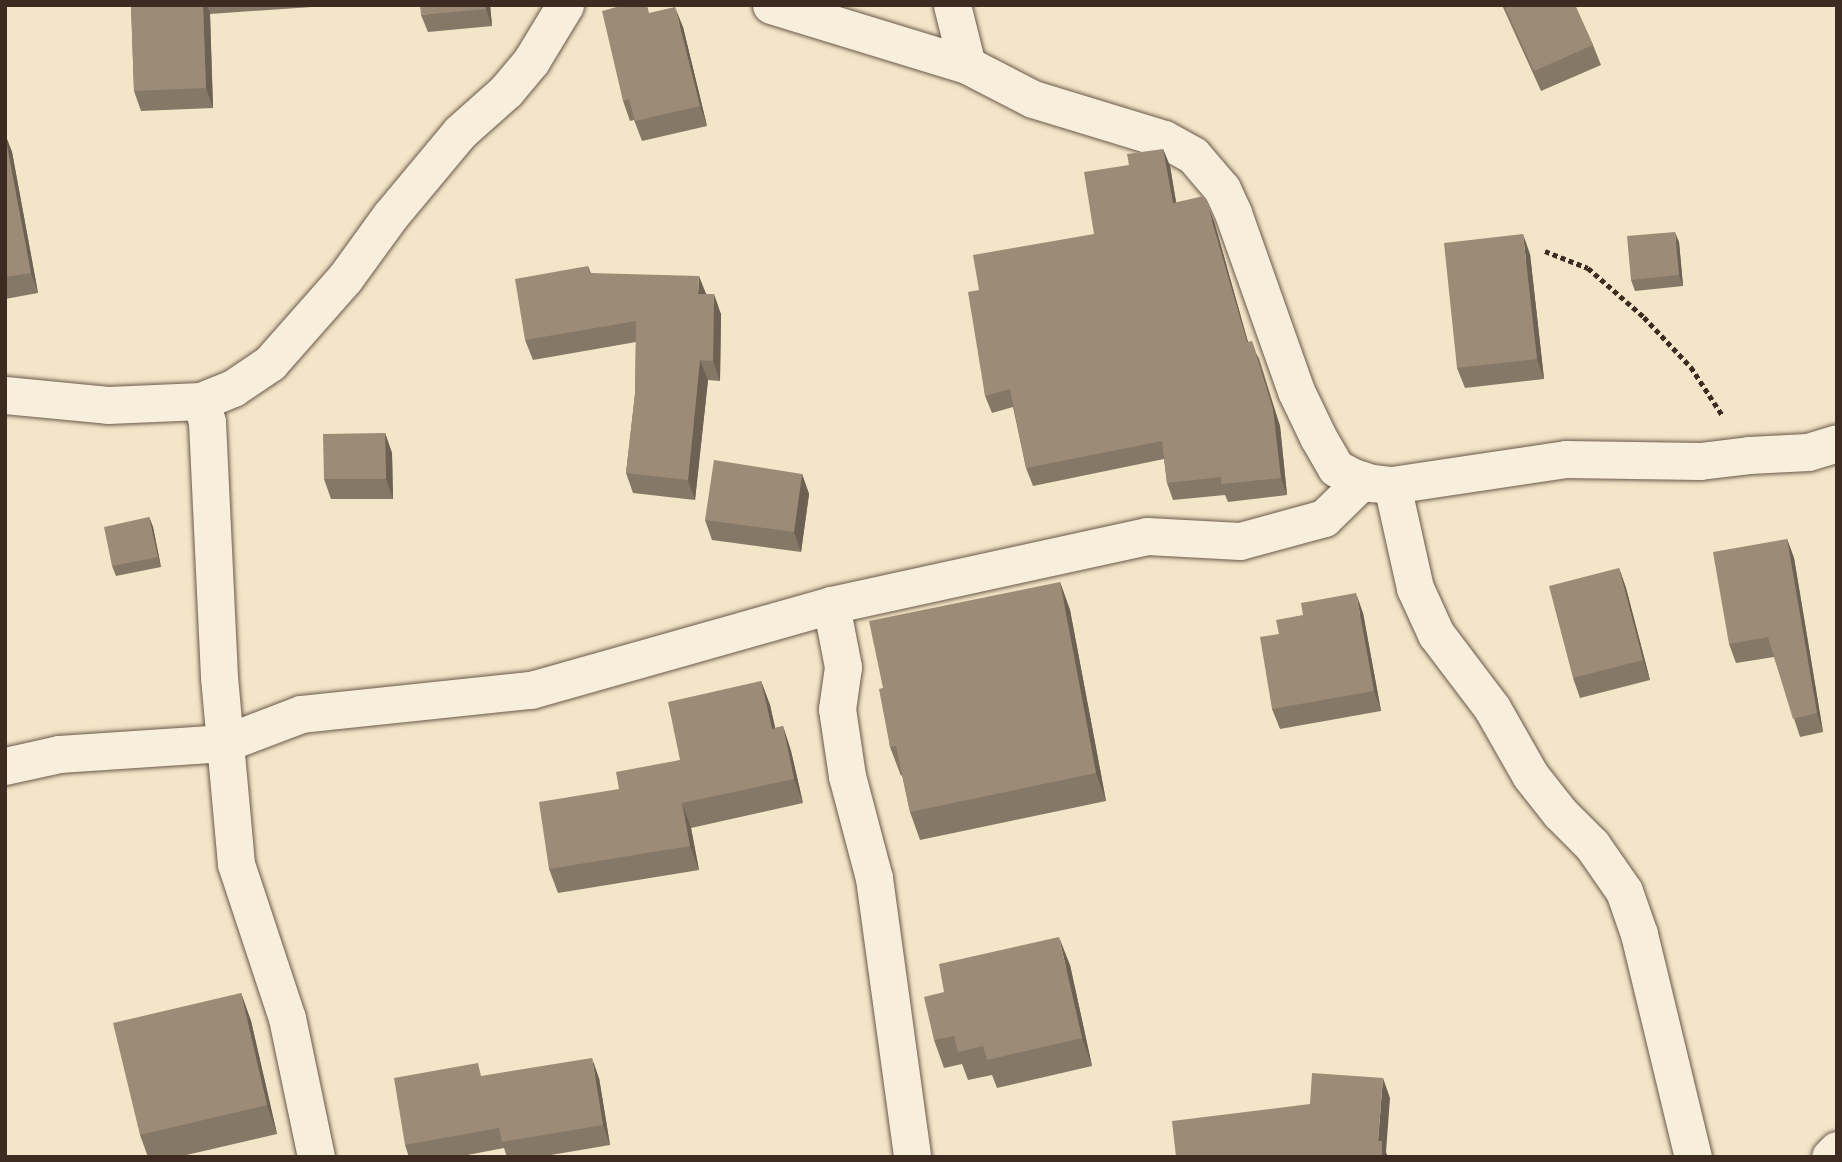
<!DOCTYPE html>
<style>
body{margin:0}
#map{position:relative;width:1842px;height:1162px;overflow:hidden;background:#f3e5c7;font-family:"Old Standard TT",serif}
div>[style]{position:absolute}
.path>*{height:4.5px;margin-top:-2.25px;transform-origin:0;background:repeating-linear-gradient(90deg,#3d2a21 0 5px,transparent 0 8.5px)}
.roads{filter:drop-shadow(0 0 2px #6a594a) drop-shadow(0 0 2px #6a594a)}
.minor>*{height:37px;margin:-18.5px;padding:0 18.5px;transform-origin:18.5px;border-radius:18.5px;background:#f7eedb}
.wall>*{inset:0;background:#867866}
.shaded-wall>*{inset:0;background:#6d6153}
.building>*{inset:0;background:#9c8b77}
span{translate:-50% -50%;white-space:nowrap;text-align:center;line-height:1.15;-webkit-text-stroke:6px #f7eedb;paint-order:stroke}
.frame{position:absolute;inset:0;border:7px solid #3d2a21;pointer-events:none}
</style>
<div id="map">
<div class="path">
<div style="left:1545px;top:251px;width:46px;rotate:21.6deg"></div>
<div style="left:1588px;top:268px;width:74px;rotate:41.2deg"></div>
<div style="left:1644px;top:317px;width:69px;rotate:46.8deg"></div>
<div style="left:1691px;top:367px;width:59px;rotate:56.9deg"></div>
</div>
<div class="roads">
<div class="minor">
<div style="left:771px;top:5px;width:205px;rotate:17deg"></div>
<div style="left:967px;top:65px;width:74px;rotate:27.3deg"></div>
<div style="left:1033px;top:99px;width:137px;rotate:17deg"></div>
<div style="left:1164px;top:139px;width:33px;rotate:29deg"></div>
<div style="left:1193px;top:155px;width:45px;rotate:49.5deg"></div>
<div style="left:1222px;top:189px;width:26px;rotate:65deg"></div>
<div style="left:1233px;top:213px;width:189px;rotate:70.5deg"></div>
<div style="left:1296px;top:391px;width:51px;rotate:64.4deg"></div>
<div style="left:1318px;top:437px;width:36px;rotate:60deg"></div>
<div style="left:1336px;top:468px;width:19px;rotate:28deg"></div>
<div style="left:1353px;top:477px;width:20px;rotate:18deg"></div>
<div style="left:1372px;top:483px;width:20px;rotate:6deg"></div>
<div style="left:1392px;top:485px;width:176px;rotate:-8.5deg"></div>
<div style="left:1566px;top:459px;width:134px;rotate:0.9deg"></div>
<div style="left:1700px;top:461px;width:49px;rotate:-7deg"></div>
<div style="left:1749px;top:455px;width:59px;rotate:-2.9deg"></div>
<div style="left:1808px;top:452px;width:30px;rotate:-17deg"></div>
<div style="left:952px;top:5px;width:62px;rotate:76deg"></div>
<div style="left:5px;top:395px;width:103px;rotate:5.5deg"></div>
<div style="left:108px;top:405px;width:93px;rotate:-2.5deg"></div>
<div style="left:201px;top:401px;width:35px;rotate:-22deg"></div>
<div style="left:233px;top:388px;width:45px;rotate:-34deg"></div>
<div style="left:270px;top:363px;width:113px;rotate:-48.6deg"></div>
<div style="left:345px;top:278px;width:77px;rotate:-54deg"></div>
<div style="left:390px;top:216px;width:109px;rotate:-50.2deg"></div>
<div style="left:460px;top:132px;width:62px;rotate:-41.7deg"></div>
<div style="left:506px;top:91px;width:39px;rotate:-50deg"></div>
<div style="left:531px;top:61px;width:66px;rotate:-58.7deg"></div>
<div style="left:201px;top:401px;width:22px;rotate:74deg"></div>
<div style="left:207px;top:422px;width:255px;rotate:87.3deg"></div>
<div style="left:219px;top:677px;width:188px;rotate:84.8deg"></div>
<div style="left:236px;top:864px;width:162px;rotate:71.7deg"></div>
<div style="left:287px;top:1018px;width:142px;rotate:78.2deg"></div>
<div style="left:1392px;top:485px;width:106px;rotate:77.4deg"></div>
<div style="left:1415px;top:588px;width:51px;rotate:65.5deg"></div>
<div style="left:1436px;top:634px;width:93px;rotate:52.9deg"></div>
<div style="left:1492px;top:708px;width:77px;rotate:60.4deg"></div>
<div style="left:1530px;top:775px;width:48px;rotate:51.7deg"></div>
<div style="left:1560px;top:813px;width:45px;rotate:45deg"></div>
<div style="left:1592px;top:845px;width:56px;rotate:55.2deg"></div>
<div style="left:1624px;top:891px;width:46px;rotate:70.8deg"></div>
<div style="left:1639px;top:934px;width:229px;rotate:76.4deg"></div>
<div style="left:831px;top:605px;width:63px;rotate:79deg"></div>
<div style="left:843px;top:667px;width:42px;rotate:98.1deg"></div>
<div style="left:837px;top:709px;width:68px;rotate:81.5deg"></div>
<div style="left:847px;top:776px;width:106px;rotate:75.2deg"></div>
<div style="left:874px;top:878px;width:282px;rotate:82.2deg"></div>
<div style="left:5px;top:766px;width:55px;rotate:-12.5deg"></div>
<div style="left:59px;top:754px;width:166px;rotate:-3.8deg"></div>
<div style="left:225px;top:743px;width:81px;rotate:-20.9deg"></div>
<div style="left:301px;top:714px;width:231px;rotate:-6deg"></div>
<div style="left:531px;top:690px;width:312px;rotate:-15.8deg"></div>
<div style="left:831px;top:605px;width:323px;rotate:-12.3deg"></div>
<div style="left:1147px;top:536px;width:93px;rotate:3.1deg"></div>
<div style="left:1240px;top:541px;width:87px;rotate:-15.3deg"></div>
<div style="left:1324px;top:518px;width:54px;rotate:-44.3deg"></div>
<div style="left:1830px;top:1157px;width:10px;rotate:-45deg"></div>
</div>
</div>
<div class="wall">
<div style="clip-path:polygon(131px 5px,341px 5px,210px 14px,213px 108px,141px 111px,134px 91px)"></div>
<div style="clip-path:polygon(490px 5px,492px 26px,428px 32px,421px 15px)"></div>
<div style="clip-path:polygon(1502px 5px,1575px 5px,1593px 45px,1601px 65px,1541px 91px)"></div>
<div style="clip-path:polygon(650px 13px,683px 27px,707px 126px,642px 141px,634px 120px,630px 121px,623px 101px)"></div>
<div style="clip-path:polygon(5px 134px,12px 152px,38px 293px,5px 299px)"></div>
<div style="clip-path:polygon(1163px 149px,1170px 166px,1176px 202px,1214px 221px,1248px 342px,1259px 358px,1280px 426px,1287px 495px,1228px 502px,1225px 495px,1173px 500px,1167px 483px,1164px 459px,1033px 486px,1026px 468px,1013px 407px,992px 413px,985px 396px,979px 290px,1094px 234px,1129px 165px)"></div>
<div style="clip-path:polygon(1679px 242px,1683px 286px,1635px 291px,1631px 280px)"></div>
<div style="clip-path:polygon(1530px 254px,1544px 379px,1465px 388px,1457px 368px)"></div>
<div style="clip-path:polygon(588px 266px,591px 273px,706px 294px,721px 314px,720px 381px,708px 380px,695px 500px,633px 493px,626px 473px,635px 394px,636px 342px,533px 360px,525px 340px)"></div>
<div style="clip-path:polygon(385px 433px,392px 453px,393px 499px,331px 499px,324px 479px)"></div>
<div style="clip-path:polygon(802px 474px,809px 494px,801px 552px,712px 540px,705px 520px)"></div>
<div style="clip-path:polygon(149px 517px,153px 527px,161px 567px,116px 576px,112px 566px)"></div>
<div style="clip-path:polygon(1787px 539px,1794px 558px,1823px 732px,1800px 737px,1774px 657px,1736px 663px,1729px 644px)"></div>
<div style="clip-path:polygon(1619px 568px,1626px 588px,1650px 680px,1580px 698px,1573px 678px)"></div>
<div style="clip-path:polygon(1060px 582px,1070px 610px,1106px 801px,920px 840px,910px 812px,902px 775px,901px 776px,890px 747px,883px 688px)"></div>
<div style="clip-path:polygon(1363px 613px,1381px 711px,1280px 729px,1272px 709px)"></div>
<div style="clip-path:polygon(761px 681px,770px 705px,775px 728px,783px 726px,791px 751px,803px 803px,691px 828px,699px 870px,558px 893px,549px 869px,619px 789px,680px 760px)"></div>
<div style="clip-path:polygon(1070px 965px,1092px 1066px,997px 1088px,992px 1075px,968px 1080px,962px 1064px,944px 1068px,934px 1040px)"></div>
<div style="clip-path:polygon(241px 993px,251px 1021px,277px 1134px,178px 1157px,148px 1157px,140px 1135px)"></div>
<div style="clip-path:polygon(483px 1076px,599px 1078px,610px 1145px,539px 1157px,507px 1157px,504px 1148px,457px 1157px,409px 1157px,405px 1145px)"></div>
</div>
<div class="shaded-wall">
<div style="clip-path:polygon(203px 5px,207px 5px,210px 14px,213px 108px,206px 88px)"></div>
<div style="clip-path:polygon(486px 5px,490px 5px,492px 26px,486px 9px)"></div>
<div style="clip-path:polygon(675px 7px,683px 27px,707px 126px,700px 106px)"></div>
<div style="clip-path:polygon(5px 134px,12px 152px,38px 293px,31px 273px)"></div>
<div style="clip-path:polygon(1163px 149px,1170px 166px,1179px 220px,1173px 203px)"></div>
<div style="clip-path:polygon(1207px 204px,1214px 221px,1253px 360px,1247px 342px)"></div>
<div style="clip-path:polygon(1675px 232px,1679px 242px,1683px 286px,1679px 275px)"></div>
<div style="clip-path:polygon(1523px 234px,1530px 254px,1544px 379px,1537px 359px)"></div>
<div style="clip-path:polygon(699px 276px,707px 296px,698px 294px)"></div>
<div style="clip-path:polygon(714px 294px,721px 314px,720px 381px,713px 361px)"></div>
<div style="clip-path:polygon(1252px 341px,1280px 426px,1287px 495px,1281px 478px)"></div>
<div style="clip-path:polygon(700px 360px,708px 380px,695px 500px,688px 480px)"></div>
<div style="clip-path:polygon(385px 433px,392px 453px,393px 499px,386px 479px)"></div>
<div style="clip-path:polygon(802px 474px,809px 494px,801px 552px,794px 532px)"></div>
<div style="clip-path:polygon(149px 517px,153px 527px,161px 567px,158px 557px)"></div>
<div style="clip-path:polygon(1787px 539px,1794px 558px,1823px 732px,1817px 713px)"></div>
<div style="clip-path:polygon(1619px 568px,1626px 588px,1650px 680px,1643px 660px)"></div>
<div style="clip-path:polygon(1060px 582px,1070px 610px,1106px 801px,1096px 773px)"></div>
<div style="clip-path:polygon(1356px 593px,1363px 613px,1381px 711px,1374px 691px)"></div>
<div style="clip-path:polygon(761px 681px,770px 705px,781px 753px,772px 729px)"></div>
<div style="clip-path:polygon(783px 726px,791px 751px,803px 803px,794px 779px)"></div>
<div style="clip-path:polygon(682px 803px,691px 828px,699px 870px,690px 846px)"></div>
<div style="clip-path:polygon(1059px 937px,1070px 965px,1092px 1066px,1082px 1038px)"></div>
<div style="clip-path:polygon(241px 993px,251px 1021px,277px 1134px,267px 1105px)"></div>
<div style="clip-path:polygon(592px 1058px,599px 1078px,610px 1145px,603px 1125px)"></div>
<div style="clip-path:polygon(1383px 1078px,1390px 1098px,1386px 1152px,1388px 1157px,1382px 1157px,1378px 1141px)"></div>
</div>
<div class="building">
<div style="clip-path:polygon(131px 5px,203px 5px,206px 88px,134px 91px)"></div>
<div style="clip-path:polygon(420px 5px,486px 5px,486px 9px,421px 15px)"></div>
<div style="clip-path:polygon(624px 5px,647px 5px,649px 13px,675px 7px,700px 106px,635px 121px,629px 99px,623px 101px,602px 11px)"></div>
<div style="clip-path:polygon(1504px 5px,1575px 5px,1593px 45px,1534px 71px)"></div>
<div style="clip-path:polygon(5px 136px,31px 273px,5px 277px)"></div>
<div style="clip-path:polygon(1163px 149px,1173px 203px,1204px 196px,1207px 204px,1247px 342px,1252px 341px,1273px 409px,1281px 478px,1221px 484px,1221px 477px,1167px 483px,1162px 441px,1026px 468px,1010px 389px,985px 396px,968px 292px,979px 290px,973px 255px,1094px 234px,1084px 172px,1129px 165px,1127px 154px)"></div>
<div style="clip-path:polygon(1675px 232px,1679px 275px,1631px 280px,1627px 236px)"></div>
<div style="clip-path:polygon(1523px 234px,1537px 359px,1457px 368px,1444px 243px)"></div>
<div style="clip-path:polygon(588px 266px,589px 273px,699px 276px,698px 294px,714px 294px,713px 361px,700px 360px,688px 480px,626px 473px,635px 394px,636px 321px,525px 340px,515px 279px)"></div>
<div style="clip-path:polygon(385px 433px,386px 479px,324px 479px,323px 434px)"></div>
<div style="clip-path:polygon(714px 460px,802px 474px,794px 532px,705px 520px)"></div>
<div style="clip-path:polygon(149px 517px,158px 557px,112px 566px,104px 527px)"></div>
<div style="clip-path:polygon(1787px 539px,1817px 713px,1793px 719px,1768px 637px,1729px 644px,1713px 552px)"></div>
<div style="clip-path:polygon(1619px 568px,1643px 660px,1573px 678px,1549px 586px)"></div>
<div style="clip-path:polygon(1060px 582px,1096px 773px,910px 812px,896px 746px,890px 747px,879px 689px,883px 688px,869px 621px)"></div>
<div style="clip-path:polygon(1356px 593px,1374px 691px,1272px 709px,1260px 637px,1279px 634px,1276px 620px,1303px 615px,1301px 603px)"></div>
<div style="clip-path:polygon(761px 681px,772px 729px,783px 726px,794px 779px,682px 803px,690px 846px,549px 869px,539px 802px,619px 789px,616px 772px,680px 760px,668px 702px)"></div>
<div style="clip-path:polygon(1059px 937px,1082px 1038px,987px 1060px,983px 1046px,958px 1052px,954px 1036px,934px 1040px,924px 997px,944px 992px,939px 964px)"></div>
<div style="clip-path:polygon(241px 993px,267px 1105px,140px 1135px,113px 1023px)"></div>
<div style="clip-path:polygon(592px 1058px,603px 1125px,502px 1142px,499px 1128px,405px 1145px,394px 1078px,478px 1063px,481px 1076px)"></div>
<div style="clip-path:polygon(1312px 1073px,1383px 1078px,1378px 1141px,1382px 1141px,1382px 1157px,1176px 1157px,1172px 1121px,1310px 1104px)"></div>
</div>
<div class="frame"></div>
</div>
